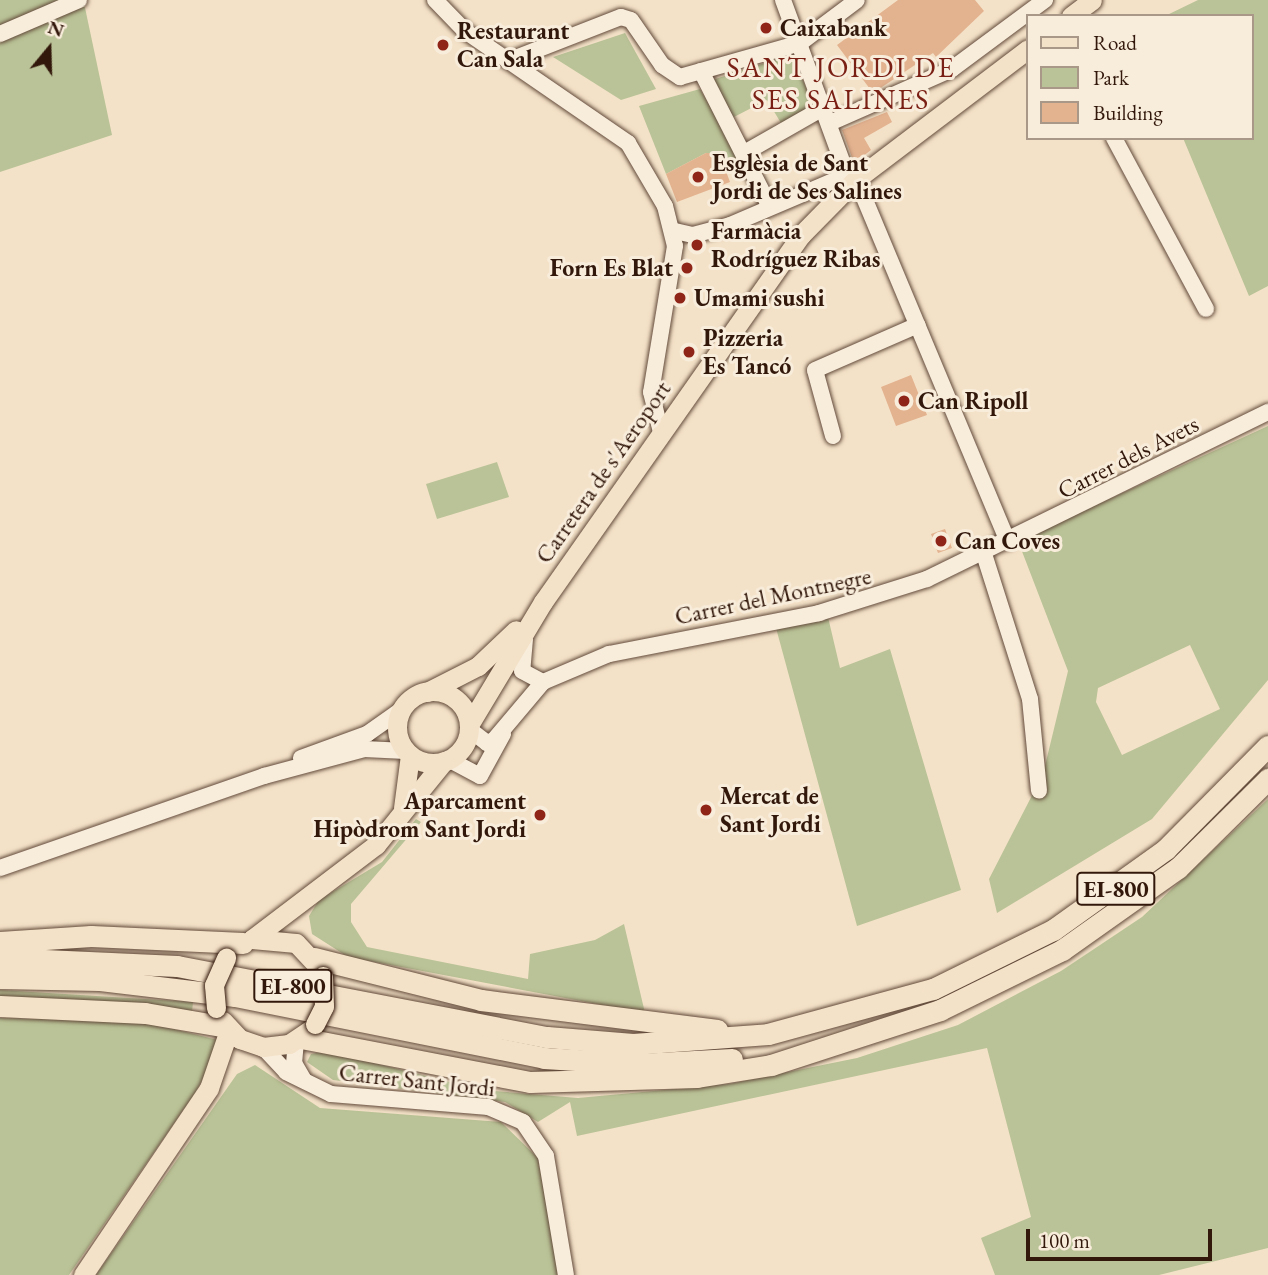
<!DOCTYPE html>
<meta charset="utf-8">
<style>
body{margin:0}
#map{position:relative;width:1268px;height:1275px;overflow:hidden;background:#f4e2c8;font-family:"EB Garamond",serif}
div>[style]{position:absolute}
.green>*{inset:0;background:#bac397}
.building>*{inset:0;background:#e3b28f}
.roads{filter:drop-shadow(0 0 2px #624a3a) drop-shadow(0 0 2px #624a3a)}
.minor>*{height:16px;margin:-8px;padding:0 8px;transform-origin:8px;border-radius:8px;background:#f8ecdb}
.major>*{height:19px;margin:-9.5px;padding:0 9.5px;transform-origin:9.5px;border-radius:9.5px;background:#f4e2c8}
.major>.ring{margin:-9.5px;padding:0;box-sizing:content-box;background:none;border:19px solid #f4e2c8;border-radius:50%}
.highway>*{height:21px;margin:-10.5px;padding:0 10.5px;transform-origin:10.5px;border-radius:10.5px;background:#f4e2c8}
.bridges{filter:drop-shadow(0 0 2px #32180b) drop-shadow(0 0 2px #32180b)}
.major-bridge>*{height:19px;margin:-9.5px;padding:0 9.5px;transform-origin:9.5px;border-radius:9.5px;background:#f4e2c8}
.dots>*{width:19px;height:19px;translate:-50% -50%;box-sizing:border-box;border:4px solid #f8ecdb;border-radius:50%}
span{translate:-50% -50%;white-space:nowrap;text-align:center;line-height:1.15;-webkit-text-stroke:6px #f8ecdb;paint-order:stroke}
.shield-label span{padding:2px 5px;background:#f8ecdb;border:2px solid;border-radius:5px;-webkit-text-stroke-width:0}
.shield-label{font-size:23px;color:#32180b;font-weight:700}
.poi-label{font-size:24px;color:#32180b;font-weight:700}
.left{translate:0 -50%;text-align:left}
.right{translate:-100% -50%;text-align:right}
.street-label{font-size:24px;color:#32180b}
.quarter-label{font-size:28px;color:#7a1f14;letter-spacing:2px}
.legend{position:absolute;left:1026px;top:14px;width:228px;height:126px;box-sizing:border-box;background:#f8ecdb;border:2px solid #a99788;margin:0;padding:9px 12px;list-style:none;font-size:21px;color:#32180b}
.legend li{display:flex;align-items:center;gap:14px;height:35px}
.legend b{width:35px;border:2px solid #a99788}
.north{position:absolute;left:14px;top:14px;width:70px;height:70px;-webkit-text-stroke:5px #f8ecdb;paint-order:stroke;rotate:19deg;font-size:19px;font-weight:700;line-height:28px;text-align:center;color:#32180b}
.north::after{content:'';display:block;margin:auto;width:24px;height:32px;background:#32180b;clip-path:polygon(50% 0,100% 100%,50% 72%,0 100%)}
.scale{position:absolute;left:1026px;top:1229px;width:186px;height:32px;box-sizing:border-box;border:4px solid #32180b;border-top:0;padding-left:9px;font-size:21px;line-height:24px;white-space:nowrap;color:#32180b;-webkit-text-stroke:5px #f8ecdb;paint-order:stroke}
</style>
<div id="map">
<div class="green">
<div style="clip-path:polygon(0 0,66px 0,0 27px)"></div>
<div style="clip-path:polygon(1198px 0,1268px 0,1268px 286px,1249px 296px,1183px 138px,1252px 138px,1252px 16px,1165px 16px)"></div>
<div style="clip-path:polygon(84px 3px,112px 135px,0 172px,0 38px)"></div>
<div style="clip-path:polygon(625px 33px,656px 89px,621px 100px,553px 57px)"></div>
<div style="clip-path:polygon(793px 54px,814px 109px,781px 123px,767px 100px,734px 117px,709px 81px)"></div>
<div style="clip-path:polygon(700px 89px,740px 157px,723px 164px,719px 153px,706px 153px,666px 174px,639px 106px)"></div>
<div style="clip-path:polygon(evenodd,1268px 426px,1268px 680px,1152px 819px,997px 913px,989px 879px,1043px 774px,1068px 671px,1018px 541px,1268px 426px,1190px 645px,1220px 709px,1122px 755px,1096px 702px,1098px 688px,1190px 645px)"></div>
<div style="clip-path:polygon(497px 462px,509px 497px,437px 519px,426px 484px)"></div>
<div style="clip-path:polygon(828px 617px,840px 668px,890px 649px,961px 890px,857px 926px,776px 628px)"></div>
<div style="clip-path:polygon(1268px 799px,1268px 1248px,1159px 1275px,995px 1275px,981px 1238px,1031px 1217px,987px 1048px,577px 1136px,570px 1102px,538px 1122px,505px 1102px,333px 1080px,307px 1062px,311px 1054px,326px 1051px,482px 1090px,578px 1098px,729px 1084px,857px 1058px,958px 1025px,1061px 971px,1142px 917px)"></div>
<div style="clip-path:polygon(416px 819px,421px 822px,351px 904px,351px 922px,367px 947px,528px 979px,530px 954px,595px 940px,624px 924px,645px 1013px,348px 957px,312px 934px,309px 916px,319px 900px,382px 862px)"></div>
<div style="clip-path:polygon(0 990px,193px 1002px,192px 1012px,0 999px)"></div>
<div style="clip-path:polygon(0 1018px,141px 1021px,218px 1040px,219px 1050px,195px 1093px,69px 1275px,0 1275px)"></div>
<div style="clip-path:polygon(255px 1065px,320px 1108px,501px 1122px,538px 1158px,559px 1275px,96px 1275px,237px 1074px)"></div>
</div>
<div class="building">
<div style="clip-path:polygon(898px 0,975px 0,984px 11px,936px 57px,933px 53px,873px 93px,837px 45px)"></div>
<div style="clip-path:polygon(887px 112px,892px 122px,864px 138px,871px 150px,854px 163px,842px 130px)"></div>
<div style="clip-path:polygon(706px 153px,719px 153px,730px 182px,677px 202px,666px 174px)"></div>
<div style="clip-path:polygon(911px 375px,927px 415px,896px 426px,881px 387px)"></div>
<div style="clip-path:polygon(945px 529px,952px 548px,938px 553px,931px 534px)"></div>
</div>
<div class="roads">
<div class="minor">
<div style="left:435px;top:0;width:43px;rotate:45.9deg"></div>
<div style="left:465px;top:31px;width:198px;rotate:34.5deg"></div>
<div style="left:628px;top:143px;width:73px;rotate:59.6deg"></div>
<div style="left:665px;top:206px;width:41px;rotate:76deg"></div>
<div style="left:675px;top:246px;width:148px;rotate:99.3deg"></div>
<div style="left:651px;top:392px;width:41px;rotate:76deg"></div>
<div style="left:783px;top:0;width:180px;rotate:69.9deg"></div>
<div style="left:845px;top:169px;width:24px;rotate:52deg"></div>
<div style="left:860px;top:188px;width:383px;rotate:67.3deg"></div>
<div style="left:0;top:34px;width:86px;rotate:-23.3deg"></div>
<div style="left:508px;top:61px;width:121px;rotate:-21.3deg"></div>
<div style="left:621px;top:17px;width:10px;rotate:17deg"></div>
<div style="left:631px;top:20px;width:55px;rotate:55.4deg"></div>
<div style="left:662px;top:65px;width:22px;rotate:34deg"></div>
<div style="left:680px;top:77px;width:125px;rotate:-15.8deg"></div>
<div style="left:800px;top:43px;width:71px;rotate:-37deg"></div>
<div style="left:701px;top:71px;width:150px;rotate:63.1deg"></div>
<div style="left:832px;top:122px;width:131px;rotate:-23.8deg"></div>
<div style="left:952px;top:69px;width:116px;rotate:-36.6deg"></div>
<div style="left:1114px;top:138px;width:194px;rotate:61.7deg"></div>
<div style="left:746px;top:152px;width:91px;rotate:-29.7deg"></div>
<div style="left:675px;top:231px;width:18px;rotate:13deg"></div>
<div style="left:693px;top:235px;width:38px;rotate:-15deg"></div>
<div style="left:730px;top:225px;width:120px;rotate:-23.1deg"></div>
<div style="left:840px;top:178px;width:10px;rotate:-61deg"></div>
<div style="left:833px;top:436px;width:68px;rotate:-105.3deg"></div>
<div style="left:815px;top:370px;width:112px;rotate:-23.6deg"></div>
<div style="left:984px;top:554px;width:152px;rotate:72.4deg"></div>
<div style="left:1030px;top:699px;width:92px;rotate:84.4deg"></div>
<div style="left:525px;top:639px;width:32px;rotate:95deg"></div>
<div style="left:522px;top:671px;width:24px;rotate:28deg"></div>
<div style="left:469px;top:729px;width:23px;rotate:38deg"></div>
<div style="left:487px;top:743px;width:8px;rotate:-23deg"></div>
<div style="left:494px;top:740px;width:76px;rotate:-49.8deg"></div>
<div style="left:543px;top:682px;width:72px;rotate:-23deg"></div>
<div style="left:609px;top:654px;width:214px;rotate:-11deg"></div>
<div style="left:819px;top:613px;width:113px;rotate:-17.5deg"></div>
<div style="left:927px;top:579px;width:380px;rotate:-26.1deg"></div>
<div style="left:301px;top:758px;width:70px;rotate:-20deg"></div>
<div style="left:367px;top:734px;width:42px;rotate:-35.2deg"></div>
<div style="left:448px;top:759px;width:36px;rotate:28deg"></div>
<div style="left:480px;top:776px;width:48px;rotate:-61.3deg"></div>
<div style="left:0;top:868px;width:280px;rotate:-19.2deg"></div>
<div style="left:264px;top:776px;width:104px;rotate:-15.1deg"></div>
<div style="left:364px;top:749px;width:42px;rotate:2.7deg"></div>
<div style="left:296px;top:1041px;width:22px;rotate:95deg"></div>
<div style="left:294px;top:1063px;width:20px;rotate:60deg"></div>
<div style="left:263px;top:1047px;width:34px;rotate:47deg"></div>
<div style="left:286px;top:1072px;width:50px;rotate:26.1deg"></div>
<div style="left:331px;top:1094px;width:158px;rotate:4.7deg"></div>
<div style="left:488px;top:1107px;width:38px;rotate:23deg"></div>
<div style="left:523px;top:1122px;width:41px;rotate:55.9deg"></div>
<div style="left:546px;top:1156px;width:121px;rotate:80.5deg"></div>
</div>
<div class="major">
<div style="left:1071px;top:16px;width:26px;rotate:-37deg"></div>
<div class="ring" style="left:397px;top:691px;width:53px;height:53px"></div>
<div style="left:427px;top:692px;width:57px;rotate:-27deg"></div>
<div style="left:478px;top:666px;width:52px;rotate:-43.5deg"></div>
<div style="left:469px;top:725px;width:144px;rotate:-59deg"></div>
<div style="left:543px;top:602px;width:449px;rotate:-54.9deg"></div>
<div style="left:801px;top:235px;width:76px;rotate:-45.5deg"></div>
<div style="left:854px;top:181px;width:218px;rotate:-37.2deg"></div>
<div style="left:403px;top:808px;width:53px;rotate:-82.5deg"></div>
<div style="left:252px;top:939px;width:156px;rotate:-37.2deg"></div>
<div style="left:376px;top:845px;width:108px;rotate:-51deg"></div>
<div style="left:252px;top:939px;width:44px;rotate:5.2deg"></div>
<div style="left:296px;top:943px;width:35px;rotate:47deg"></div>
<div style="left:223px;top:1021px;width:25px;rotate:47deg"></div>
<div style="left:240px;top:1039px;width:24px;rotate:19deg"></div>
<div style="left:263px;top:1047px;width:26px;rotate:-7deg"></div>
<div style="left:289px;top:1044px;width:27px;rotate:-34deg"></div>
<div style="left:83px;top:1275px;width:225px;rotate:-56deg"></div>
<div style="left:209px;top:1088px;width:61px;rotate:-71deg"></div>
</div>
<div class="highway">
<div style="left:0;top:942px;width:91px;rotate:-3.8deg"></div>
<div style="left:91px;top:936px;width:152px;rotate:2.6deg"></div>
<div style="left:0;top:958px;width:177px;rotate:2.6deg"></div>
<div style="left:177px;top:966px;width:377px;rotate:10.9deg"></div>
<div style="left:547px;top:1037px;width:86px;rotate:4.7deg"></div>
<div style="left:633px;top:1044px;width:135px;rotate:-4.2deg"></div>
<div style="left:768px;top:1034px;width:171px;rotate:-15.3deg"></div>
<div style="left:933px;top:989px;width:134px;rotate:-26.2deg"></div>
<div style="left:1053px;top:930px;width:139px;rotate:-35.6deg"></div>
<div style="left:1166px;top:849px;width:145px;rotate:-45.3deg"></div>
<div style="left:314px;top:958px;width:172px;rotate:14.1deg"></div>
<div style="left:481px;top:1000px;width:238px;rotate:7.2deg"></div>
<div style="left:0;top:978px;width:100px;rotate:1.1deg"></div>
<div style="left:100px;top:980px;width:136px;rotate:6.8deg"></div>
<div style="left:235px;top:996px;width:315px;rotate:11.3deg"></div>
<div style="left:544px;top:1058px;width:96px;rotate:3.6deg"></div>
<div style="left:640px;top:1064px;width:92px;rotate:-3.1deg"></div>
<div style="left:0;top:1006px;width:145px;rotate:2.8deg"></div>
<div style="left:145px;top:1013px;width:83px;rotate:9.7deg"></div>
<div style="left:301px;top:1038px;width:233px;rotate:10.9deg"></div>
<div style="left:530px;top:1082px;width:167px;rotate:-1.7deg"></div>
<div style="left:697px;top:1077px;width:75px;rotate:-9.2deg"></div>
<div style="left:771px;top:1065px;width:178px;rotate:-18deg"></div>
<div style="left:940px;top:1010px;width:136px;rotate:-26.2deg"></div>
<div style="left:1062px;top:950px;width:142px;rotate:-35.3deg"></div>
<div style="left:1178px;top:868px;width:127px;rotate:-44.7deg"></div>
</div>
</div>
<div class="bridges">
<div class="major-bridge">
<div style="left:216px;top:1008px;width:23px;rotate:-95deg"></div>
<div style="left:214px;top:985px;width:30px;rotate:-66deg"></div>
<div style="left:315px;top:1024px;width:20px;rotate:-63deg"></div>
<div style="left:324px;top:1006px;width:30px;rotate:-92deg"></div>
</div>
</div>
<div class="dots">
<div style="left:766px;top:28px;background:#8f2418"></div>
<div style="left:443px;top:45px;background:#8f2418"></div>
<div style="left:698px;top:177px;background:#8f2418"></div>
<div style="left:697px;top:245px;background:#8f2418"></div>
<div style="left:687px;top:268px;background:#8f2418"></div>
<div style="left:680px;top:298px;background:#8f2418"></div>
<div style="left:689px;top:352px;background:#8f2418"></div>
<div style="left:904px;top:401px;background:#8f2418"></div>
<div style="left:941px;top:541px;background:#8f2418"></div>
<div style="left:706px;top:810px;background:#8f2418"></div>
<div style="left:540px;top:815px;background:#8f2418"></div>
</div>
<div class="shield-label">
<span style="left:1116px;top:889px">EI-800</span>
<span style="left:293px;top:986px">EI-800</span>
</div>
<div class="poi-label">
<span class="left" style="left:780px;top:28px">Caixabank</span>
<span class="left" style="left:457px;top:45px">Restaurant<br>Can Sala</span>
<span class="left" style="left:712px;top:177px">Esglèsia de Sant<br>Jordi de Ses Salines</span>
<span class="left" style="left:711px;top:245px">Farmàcia<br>Rodríguez Ribas</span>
<span class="right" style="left:673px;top:268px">Forn Es Blat</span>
<span class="left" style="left:694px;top:298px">Umami sushi</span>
<span class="left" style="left:703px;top:352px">Pizzeria<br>Es Tancó</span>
<span class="left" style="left:918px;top:401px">Can Ripoll</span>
<span class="left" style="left:955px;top:541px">Can Coves</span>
<span class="left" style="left:720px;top:810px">Mercat de<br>Sant Jordi</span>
<span class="right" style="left:526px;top:815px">Aparcament<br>Hipòdrom Sant Jordi</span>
</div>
<div class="street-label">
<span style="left:1128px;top:457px;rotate:-27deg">Carrer dels Avets</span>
<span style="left:603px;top:472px;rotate:-55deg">Carretera de s'Aeroport</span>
<span style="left:773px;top:596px;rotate:-12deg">Carrer del Montnegre</span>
<span style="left:417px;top:1080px;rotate:6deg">Carrer Sant Jordi</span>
</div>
<div class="quarter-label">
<span style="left:841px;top:83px">SANT JORDI DE<br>SES SALINES</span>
</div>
<ul class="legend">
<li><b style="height:9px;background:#f4e2c8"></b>Road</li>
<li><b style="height:19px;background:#bac397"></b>Park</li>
<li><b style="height:19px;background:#e3b28f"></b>Building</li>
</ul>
<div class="north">N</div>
<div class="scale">100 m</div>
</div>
